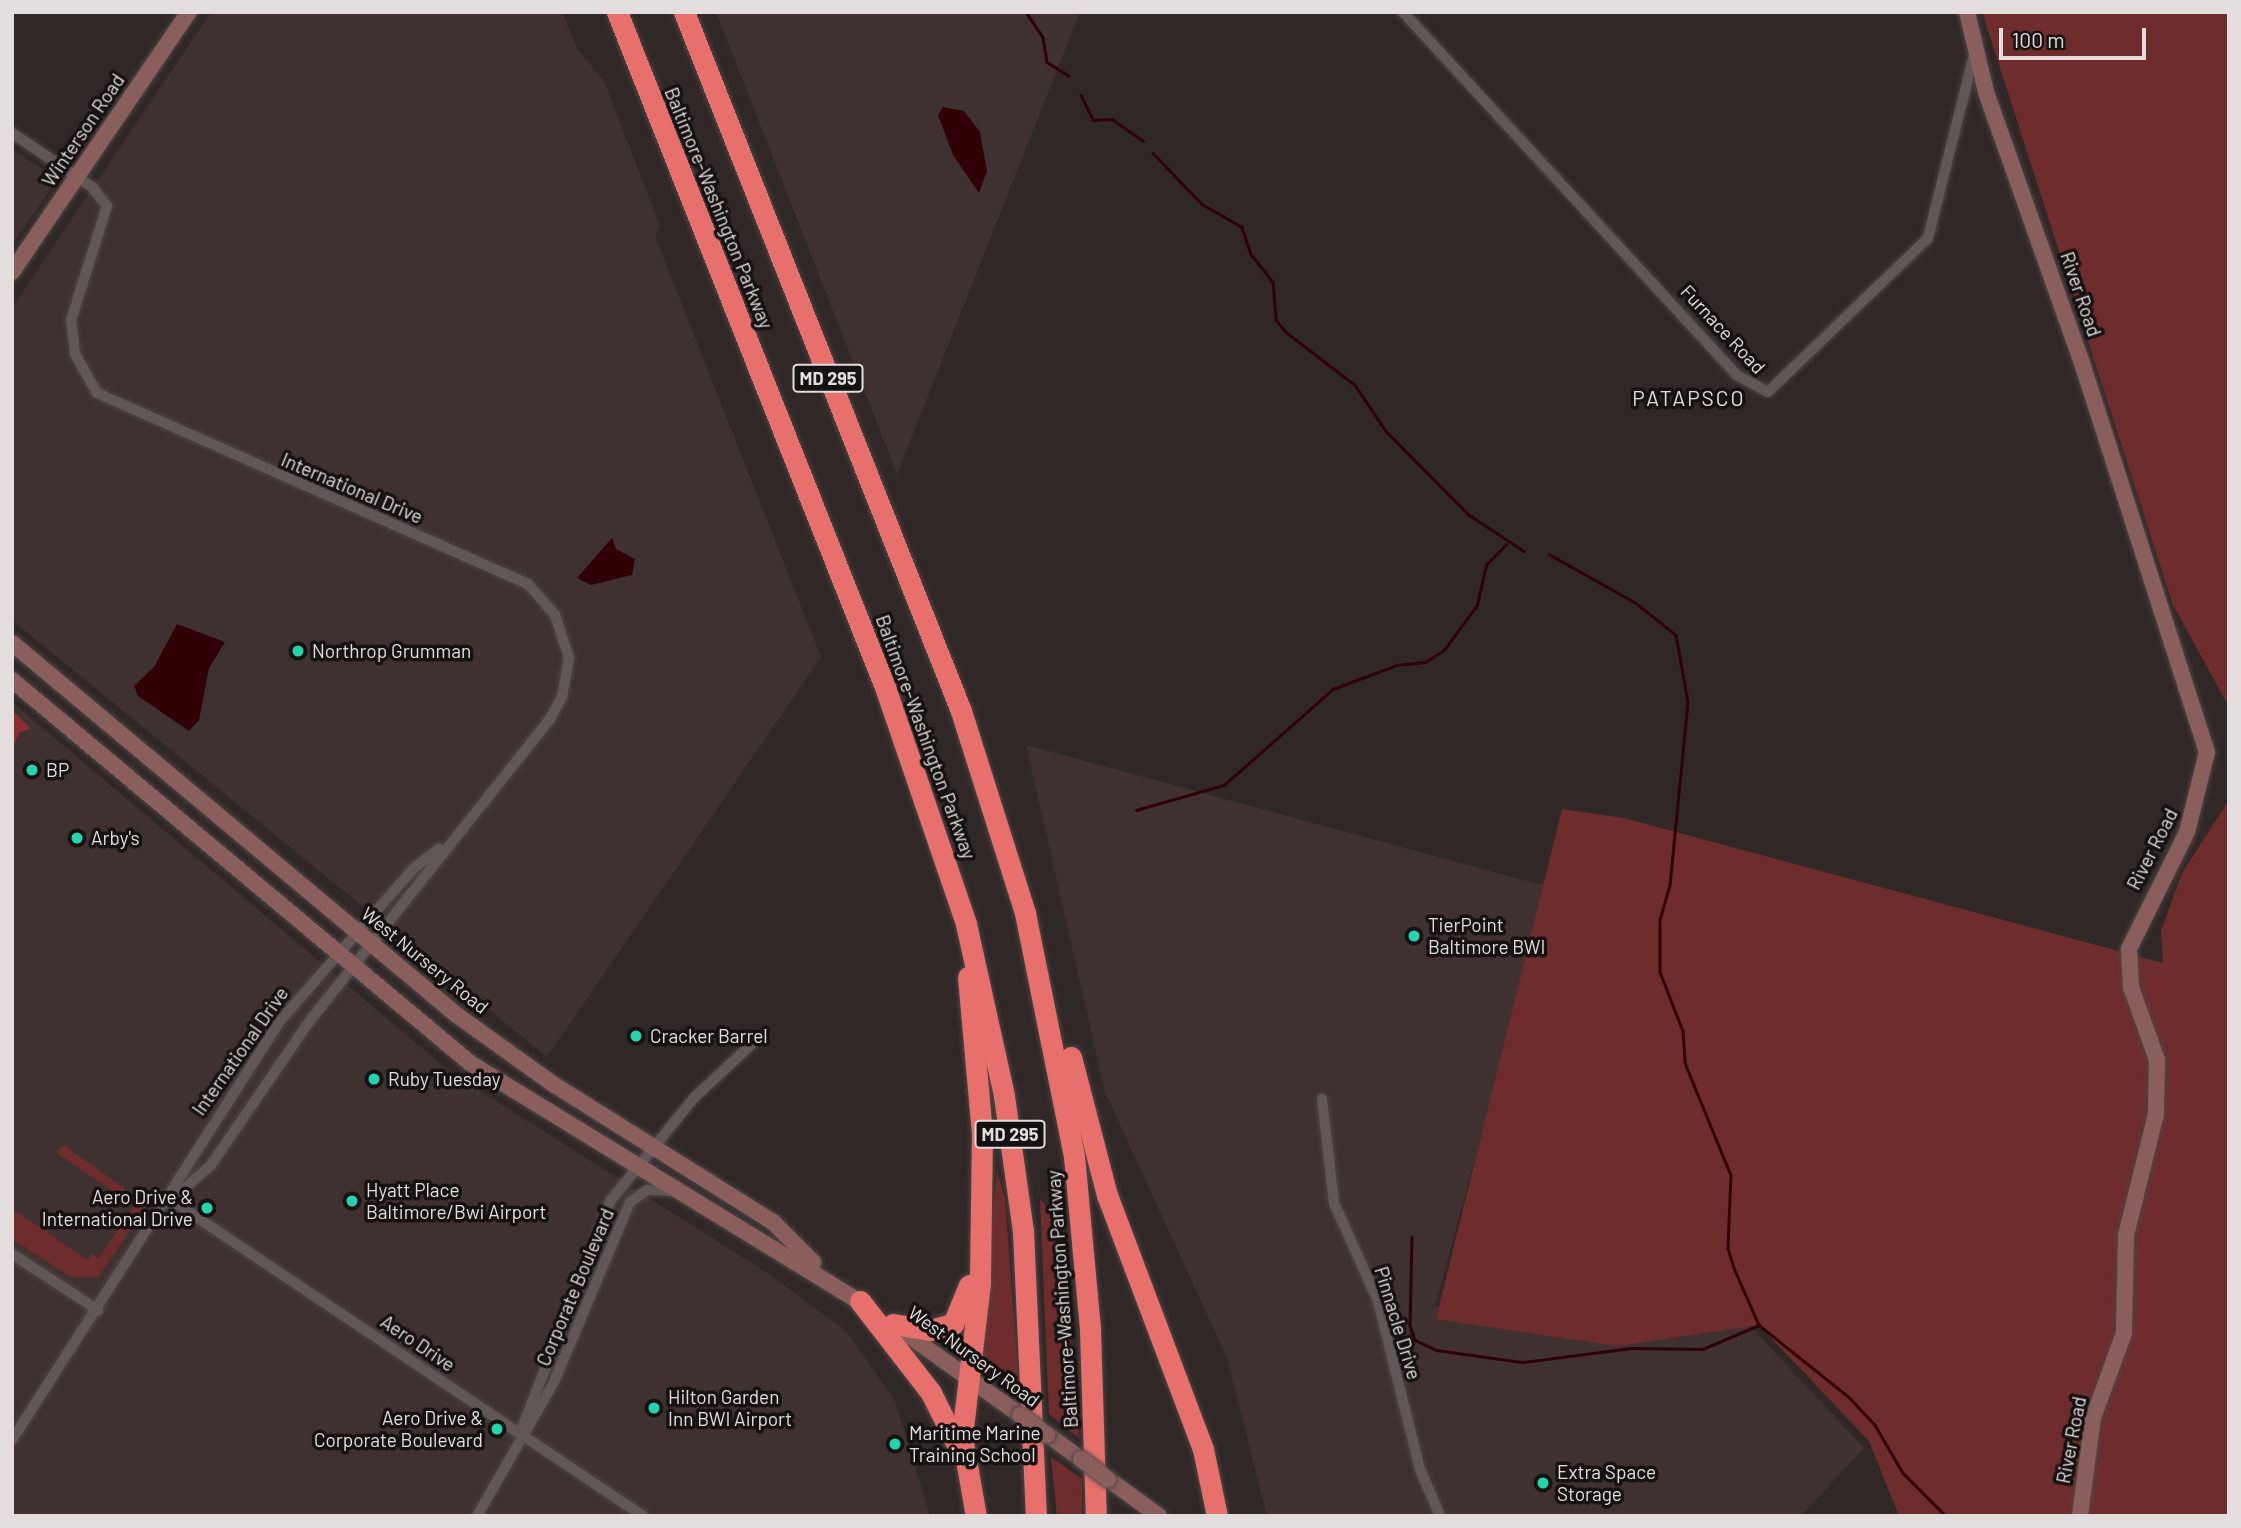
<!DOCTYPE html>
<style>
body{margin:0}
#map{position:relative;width:2241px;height:1528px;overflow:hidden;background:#302827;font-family:Barlow,sans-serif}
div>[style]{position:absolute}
.built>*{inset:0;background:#3f3130}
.green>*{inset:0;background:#6f2c2c}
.forest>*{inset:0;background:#8c2e30}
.water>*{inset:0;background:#310205}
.stream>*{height:2.5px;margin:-1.25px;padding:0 1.25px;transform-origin:1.25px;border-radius:1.25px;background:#310205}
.roads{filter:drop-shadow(0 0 2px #4d4645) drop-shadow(0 0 2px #4d4645)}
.street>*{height:10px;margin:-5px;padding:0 5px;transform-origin:5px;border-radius:5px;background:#615756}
.secondary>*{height:16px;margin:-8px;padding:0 8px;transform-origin:8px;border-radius:8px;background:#895e5d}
.highway>*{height:21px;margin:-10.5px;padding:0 10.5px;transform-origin:10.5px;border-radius:10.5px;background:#e7706d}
.bridges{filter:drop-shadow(0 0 2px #4d4645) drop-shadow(0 0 2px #4d4645)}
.secondary-bridge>*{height:16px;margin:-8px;padding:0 8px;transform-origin:8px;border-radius:8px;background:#895e5d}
.dots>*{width:19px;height:19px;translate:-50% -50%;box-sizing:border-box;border:4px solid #161211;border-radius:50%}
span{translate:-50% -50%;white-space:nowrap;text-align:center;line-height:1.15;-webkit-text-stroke:7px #161211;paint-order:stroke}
.shield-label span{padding:2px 5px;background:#161211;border:2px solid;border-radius:5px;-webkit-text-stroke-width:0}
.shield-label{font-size:18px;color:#e3dddd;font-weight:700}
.street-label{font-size:19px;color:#e3dddd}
.poi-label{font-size:19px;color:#e3dddd}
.left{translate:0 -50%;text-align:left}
.right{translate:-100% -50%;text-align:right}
.neighbourhood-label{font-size:21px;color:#e3dddd;letter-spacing:2px}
.frame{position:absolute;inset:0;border:14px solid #e3dddd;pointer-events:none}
.scale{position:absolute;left:1999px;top:28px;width:147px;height:32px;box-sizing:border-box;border:4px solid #e3dddd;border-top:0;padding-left:9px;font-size:21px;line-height:24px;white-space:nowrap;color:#e3dddd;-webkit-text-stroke:5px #161211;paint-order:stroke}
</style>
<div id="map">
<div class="built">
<div style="clip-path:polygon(211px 12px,562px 12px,578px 50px,604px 81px,660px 226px,655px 236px,821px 657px,547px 1057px,12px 620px,12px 308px)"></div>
<div style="clip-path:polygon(716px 12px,1080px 12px,897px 474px)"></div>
<div style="clip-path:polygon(12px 149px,50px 174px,52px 187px,12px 245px)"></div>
<div style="clip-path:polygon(12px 702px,449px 1071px,769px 1274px,846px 1331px,895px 1401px,930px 1516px,12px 1516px)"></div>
<div style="clip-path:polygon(1026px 745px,1549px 887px,1435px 1306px,1741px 1316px,1864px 1448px,1801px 1516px,1267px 1516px,1227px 1358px,1105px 1092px)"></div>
</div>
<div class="green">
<div style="clip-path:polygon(1982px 12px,2229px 12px,2229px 707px,2173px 605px)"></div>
<div style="clip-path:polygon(2229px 800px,2229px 1516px,1899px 1516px,1869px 1441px,1759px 1325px,1617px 1346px,1436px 1319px,1562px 809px,1624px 818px,2163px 963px,2161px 931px,2182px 873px)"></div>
<div style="clip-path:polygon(64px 1145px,147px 1205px,98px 1277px,71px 1277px,12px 1239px,12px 1209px,45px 1231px,50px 1226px,48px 1233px,87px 1260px,92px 1254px,99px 1258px,134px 1206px,57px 1153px)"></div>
<div style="clip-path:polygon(997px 1171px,1005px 1199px,1019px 1390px,979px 1358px)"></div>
<div style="clip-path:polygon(1040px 1199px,1061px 1223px,1079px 1438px,1049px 1414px)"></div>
<div style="clip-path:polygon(1051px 1457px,1082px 1479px,1082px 1516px,1057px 1516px)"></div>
</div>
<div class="forest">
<div style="clip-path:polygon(12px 710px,31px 729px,20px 732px,12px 749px)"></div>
</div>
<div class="water">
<div style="clip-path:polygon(943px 107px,964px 111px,980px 132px,987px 171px,979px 193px,953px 155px,938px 115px)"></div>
<div style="clip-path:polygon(612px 538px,616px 549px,635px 559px,632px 575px,591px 585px,577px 578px)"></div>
<div style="clip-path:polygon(177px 624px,225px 642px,209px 668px,199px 720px,189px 731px,138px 696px,134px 686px,154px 667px)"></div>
</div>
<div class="stream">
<div style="left:1026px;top:12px;width:30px;rotate:56deg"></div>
<div style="left:1043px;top:37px;width:25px;rotate:81deg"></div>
<div style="left:1047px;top:62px;width:25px;rotate:32deg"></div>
<div style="left:1081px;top:95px;width:28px;rotate:64deg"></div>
<div style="left:1093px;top:120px;width:19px;rotate:-3deg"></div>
<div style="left:1112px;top:119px;width:38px;rotate:35deg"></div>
<div style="left:1153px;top:153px;width:71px;rotate:46.1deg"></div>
<div style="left:1202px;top:204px;width:46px;rotate:29.9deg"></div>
<div style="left:1242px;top:227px;width:28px;rotate:72deg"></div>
<div style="left:1251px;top:254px;width:36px;rotate:52deg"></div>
<div style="left:1273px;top:282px;width:38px;rotate:85deg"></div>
<div style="left:1276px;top:320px;width:16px;rotate:50deg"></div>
<div style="left:1286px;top:332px;width:87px;rotate:37.5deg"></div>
<div style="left:1355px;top:385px;width:55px;rotate:56deg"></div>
<div style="left:1386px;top:431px;width:117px;rotate:45.3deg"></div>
<div style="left:1468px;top:514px;width:67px;rotate:33.5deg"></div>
<div style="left:1549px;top:554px;width:100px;rotate:29.4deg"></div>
<div style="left:1636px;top:603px;width:51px;rotate:38.7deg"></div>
<div style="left:1676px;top:635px;width:68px;rotate:79.8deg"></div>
<div style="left:1688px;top:702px;width:184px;rotate:95.6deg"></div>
<div style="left:1670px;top:885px;width:35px;rotate:106deg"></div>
<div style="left:1660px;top:919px;width:53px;rotate:90deg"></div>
<div style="left:1660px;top:972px;width:63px;rotate:68.7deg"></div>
<div style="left:1683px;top:1031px;width:32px;rotate:86deg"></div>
<div style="left:1685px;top:1063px;width:121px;rotate:67.7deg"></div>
<div style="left:1731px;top:1175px;width:73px;rotate:92.4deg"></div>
<div style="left:1728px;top:1248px;width:21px;rotate:73deg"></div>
<div style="left:1734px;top:1268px;width:62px;rotate:66.3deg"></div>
<div style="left:1759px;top:1325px;width:115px;rotate:38.7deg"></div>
<div style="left:1849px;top:1397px;width:38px;rotate:47deg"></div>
<div style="left:1875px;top:1425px;width:56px;rotate:59.7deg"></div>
<div style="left:1903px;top:1473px;width:61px;rotate:45deg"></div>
<div style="left:1136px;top:810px;width:91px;rotate:-15.9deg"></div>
<div style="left:1224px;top:785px;width:145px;rotate:-41.4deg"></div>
<div style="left:1333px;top:689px;width:68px;rotate:-20.6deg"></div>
<div style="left:1397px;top:665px;width:28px;rotate:-6deg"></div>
<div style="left:1425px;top:662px;width:22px;rotate:-32deg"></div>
<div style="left:1444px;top:650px;width:56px;rotate:-53.7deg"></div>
<div style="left:1477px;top:605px;width:41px;rotate:-77.3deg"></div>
<div style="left:1486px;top:565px;width:29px;rotate:-46deg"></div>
<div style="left:1412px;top:1237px;width:88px;rotate:91.3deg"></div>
<div style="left:1410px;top:1325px;width:16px;rotate:72deg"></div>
<div style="left:1415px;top:1340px;width:23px;rotate:25deg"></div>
<div style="left:1436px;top:1350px;width:88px;rotate:7.9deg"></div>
<div style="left:1523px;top:1362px;width:109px;rotate:-7.4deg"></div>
<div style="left:1631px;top:1348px;width:72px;rotate:0.8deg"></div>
<div style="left:1703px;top:1349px;width:61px;rotate:-23.2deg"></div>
</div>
<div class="roads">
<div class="street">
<div style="left:1403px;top:12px;width:493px;rotate:47.4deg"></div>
<div style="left:1737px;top:375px;width:35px;rotate:29deg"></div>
<div style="left:1768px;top:392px;width:222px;rotate:-43.9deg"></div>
<div style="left:1928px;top:238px;width:189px;rotate:-75.9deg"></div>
<div style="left:12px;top:133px;width:97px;rotate:34deg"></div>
<div style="left:92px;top:187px;width:24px;rotate:52deg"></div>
<div style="left:107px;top:206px;width:120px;rotate:107.5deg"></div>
<div style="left:71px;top:320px;width:34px;rotate:83deg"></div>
<div style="left:75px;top:354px;width:45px;rotate:60.6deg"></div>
<div style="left:97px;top:393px;width:471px;rotate:23.9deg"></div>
<div style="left:528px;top:584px;width:41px;rotate:48.9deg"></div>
<div style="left:555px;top:615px;width:45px;rotate:72deg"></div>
<div style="left:569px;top:658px;width:40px;rotate:100deg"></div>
<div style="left:562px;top:697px;width:25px;rotate:119deg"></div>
<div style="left:550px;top:719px;width:384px;rotate:128.5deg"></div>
<div style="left:311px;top:1019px;width:177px;rotate:124.4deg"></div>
<div style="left:211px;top:1165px;width:53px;rotate:138.8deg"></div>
<div style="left:1322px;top:1099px;width:105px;rotate:83.4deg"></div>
<div style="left:1334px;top:1203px;width:107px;rotate:65.8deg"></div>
<div style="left:1378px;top:1301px;width:173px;rotate:76deg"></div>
<div style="left:1420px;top:1469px;width:51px;rotate:66.9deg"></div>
<div style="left:171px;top:1200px;width:568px;rotate:33.8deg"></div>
<div style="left:12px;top:1254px;width:103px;rotate:33.1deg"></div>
<div style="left:520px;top:1433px;width:250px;rotate:-68.7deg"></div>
<div style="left:611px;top:1200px;width:132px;rotate:-50.9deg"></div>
<div style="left:694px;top:1098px;width:85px;rotate:-43.1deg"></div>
<div style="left:12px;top:1440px;width:497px;rotate:-57.4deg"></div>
<div style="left:280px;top:1021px;width:202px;rotate:-48.8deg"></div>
<div style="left:413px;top:869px;width:33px;rotate:-38deg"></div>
<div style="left:477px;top:1516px;width:155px;rotate:-60.1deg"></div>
<div style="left:554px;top:1382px;width:195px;rotate:-67.1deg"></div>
<div style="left:630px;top:1202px;width:21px;rotate:-35deg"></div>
<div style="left:647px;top:1190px;width:28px;rotate:2deg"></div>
</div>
<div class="secondary">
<div style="left:1967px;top:12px;width:82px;rotate:76.6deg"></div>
<div style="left:1986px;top:92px;width:288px;rotate:70.5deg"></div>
<div style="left:2082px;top:363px;width:409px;rotate:72.2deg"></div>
<div style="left:2207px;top:752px;width:82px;rotate:104deg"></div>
<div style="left:2187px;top:832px;width:131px;rotate:116.4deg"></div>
<div style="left:2129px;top:949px;width:38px;rotate:87deg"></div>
<div style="left:2131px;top:987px;width:77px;rotate:70.4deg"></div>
<div style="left:2157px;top:1060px;width:54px;rotate:91.1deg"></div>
<div style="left:2156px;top:1114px;width:125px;rotate:103.9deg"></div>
<div style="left:2126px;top:1235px;width:98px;rotate:91.2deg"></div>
<div style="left:2124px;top:1333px;width:90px;rotate:110deg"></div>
<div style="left:2093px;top:1418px;width:99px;rotate:97.6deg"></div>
<div style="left:12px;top:272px;width:315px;rotate:-55.8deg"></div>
<div style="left:12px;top:643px;width:581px;rotate:39.91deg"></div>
<div style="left:458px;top:1016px;width:117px;rotate:35.6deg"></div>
<div style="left:553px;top:1084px;width:260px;rotate:32.1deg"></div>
<div style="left:773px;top:1222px;width:57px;rotate:45deg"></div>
<div style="left:12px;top:680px;width:597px;rotate:39.9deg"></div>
<div style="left:470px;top:1063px;width:465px;rotate:31.5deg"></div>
<div style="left:894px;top:1325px;width:155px;rotate:35.5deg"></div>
<div style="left:1048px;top:1435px;width:41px;rotate:36deg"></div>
<div style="left:1108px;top:1479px;width:63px;rotate:36deg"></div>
</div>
<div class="highway">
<div style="left:617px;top:12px;width:726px;rotate:68.35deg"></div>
<div style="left:885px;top:687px;width:250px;rotate:71.1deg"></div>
<div style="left:966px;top:924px;width:176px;rotate:77.5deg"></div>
<div style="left:1004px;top:1096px;width:136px;rotate:82deg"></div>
<div style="left:1023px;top:1231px;width:285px;rotate:87.4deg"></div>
<div style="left:684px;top:12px;width:752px;rotate:68.38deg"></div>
<div style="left:961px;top:711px;width:212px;rotate:72.4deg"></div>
<div style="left:1025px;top:913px;width:248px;rotate:78.6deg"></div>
<div style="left:1074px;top:1156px;width:175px;rotate:84.7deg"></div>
<div style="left:1090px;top:1330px;width:186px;rotate:88.2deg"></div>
<div style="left:968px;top:977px;width:157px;rotate:84.9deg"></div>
<div style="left:982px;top:1133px;width:150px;rotate:90.8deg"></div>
<div style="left:980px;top:1283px;width:155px;rotate:96.7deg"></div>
<div style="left:962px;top:1437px;width:80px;rotate:80deg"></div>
<div style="left:1071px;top:1057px;width:143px;rotate:75.4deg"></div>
<div style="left:1107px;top:1195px;width:272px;rotate:69.3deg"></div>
<div style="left:1203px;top:1449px;width:68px;rotate:78.2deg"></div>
<div style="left:860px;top:1301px;width:116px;rotate:52.3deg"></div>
<div style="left:931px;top:1393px;width:60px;rotate:63.4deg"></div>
<div style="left:893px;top:1324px;width:37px;rotate:9deg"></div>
<div style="left:930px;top:1330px;width:24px;rotate:-15deg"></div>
<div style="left:953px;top:1324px;width:42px;rotate:-67.7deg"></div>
</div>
</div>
<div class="bridges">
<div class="secondary-bridge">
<div style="left:1020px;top:1415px;width:34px;rotate:36deg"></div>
<div style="left:1081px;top:1459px;width:34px;rotate:37deg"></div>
</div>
</div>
<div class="dots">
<div style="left:298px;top:651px;background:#23d5af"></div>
<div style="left:32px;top:770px;background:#23d5af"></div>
<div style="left:77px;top:838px;background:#23d5af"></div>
<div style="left:1414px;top:936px;background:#23d5af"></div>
<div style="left:636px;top:1036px;background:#23d5af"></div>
<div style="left:374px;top:1079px;background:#23d5af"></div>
<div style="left:352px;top:1201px;background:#23d5af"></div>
<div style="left:207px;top:1208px;background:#23d5af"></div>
<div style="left:654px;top:1408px;background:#23d5af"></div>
<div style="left:497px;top:1429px;background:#23d5af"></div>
<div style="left:895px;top:1444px;background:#23d5af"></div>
<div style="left:1543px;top:1483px;background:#23d5af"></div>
</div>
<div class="shield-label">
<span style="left:828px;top:378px">MD 295</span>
<span style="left:1010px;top:1134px">MD 295</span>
</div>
<div class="street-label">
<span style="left:83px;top:130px;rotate:-56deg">Winterson Road</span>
<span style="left:719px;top:208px;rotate:68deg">Baltimore-Washington Parkway</span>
<span style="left:2081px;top:294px;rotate:71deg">River Road</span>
<span style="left:1723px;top:329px;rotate:47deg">Furnace Road</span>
<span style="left:352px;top:488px;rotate:23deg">International Drive</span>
<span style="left:926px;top:737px;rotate:70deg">Baltimore-Washington Parkway</span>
<span style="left:2152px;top:849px;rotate:-63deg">River Road</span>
<span style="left:425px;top:960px;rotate:39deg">West Nursery Road</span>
<span style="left:240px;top:1051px;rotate:-55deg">International Drive</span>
<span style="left:575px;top:1287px;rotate:-67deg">Corporate Boulevard</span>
<span style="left:1062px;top:1299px;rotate:-94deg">Baltimore-Washington Parkway</span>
<span style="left:1398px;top:1323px;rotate:73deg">Pinnacle Drive</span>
<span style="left:418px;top:1343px;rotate:34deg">Aero Drive</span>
<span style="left:974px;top:1356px;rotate:36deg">West Nursery Road</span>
<span style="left:2071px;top:1440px;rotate:-79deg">River Road</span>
</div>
<div class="poi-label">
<span class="left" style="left:312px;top:651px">Northrop Grumman</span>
<span class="left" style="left:46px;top:770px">BP</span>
<span class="left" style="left:91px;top:838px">Arby's</span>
<span class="left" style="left:1428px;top:936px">TierPoint<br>Baltimore BWI</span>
<span class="left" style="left:650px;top:1036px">Cracker Barrel</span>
<span class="left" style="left:388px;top:1079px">Ruby Tuesday</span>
<span class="left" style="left:366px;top:1201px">Hyatt Place<br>Baltimore/Bwi Airport</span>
<span class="right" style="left:193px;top:1208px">Aero Drive &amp;<br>International Drive</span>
<span class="left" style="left:668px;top:1408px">Hilton Garden<br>Inn BWI Airport</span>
<span class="right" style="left:483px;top:1429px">Aero Drive &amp;<br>Corporate Boulevard</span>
<span class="left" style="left:909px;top:1444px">Maritime Marine<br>Training School</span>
<span class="left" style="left:1557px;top:1483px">Extra Space<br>Storage</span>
</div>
<div class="neighbourhood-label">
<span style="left:1689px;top:398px">PATAPSCO</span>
</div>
<div class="frame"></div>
<div class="scale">100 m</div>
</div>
